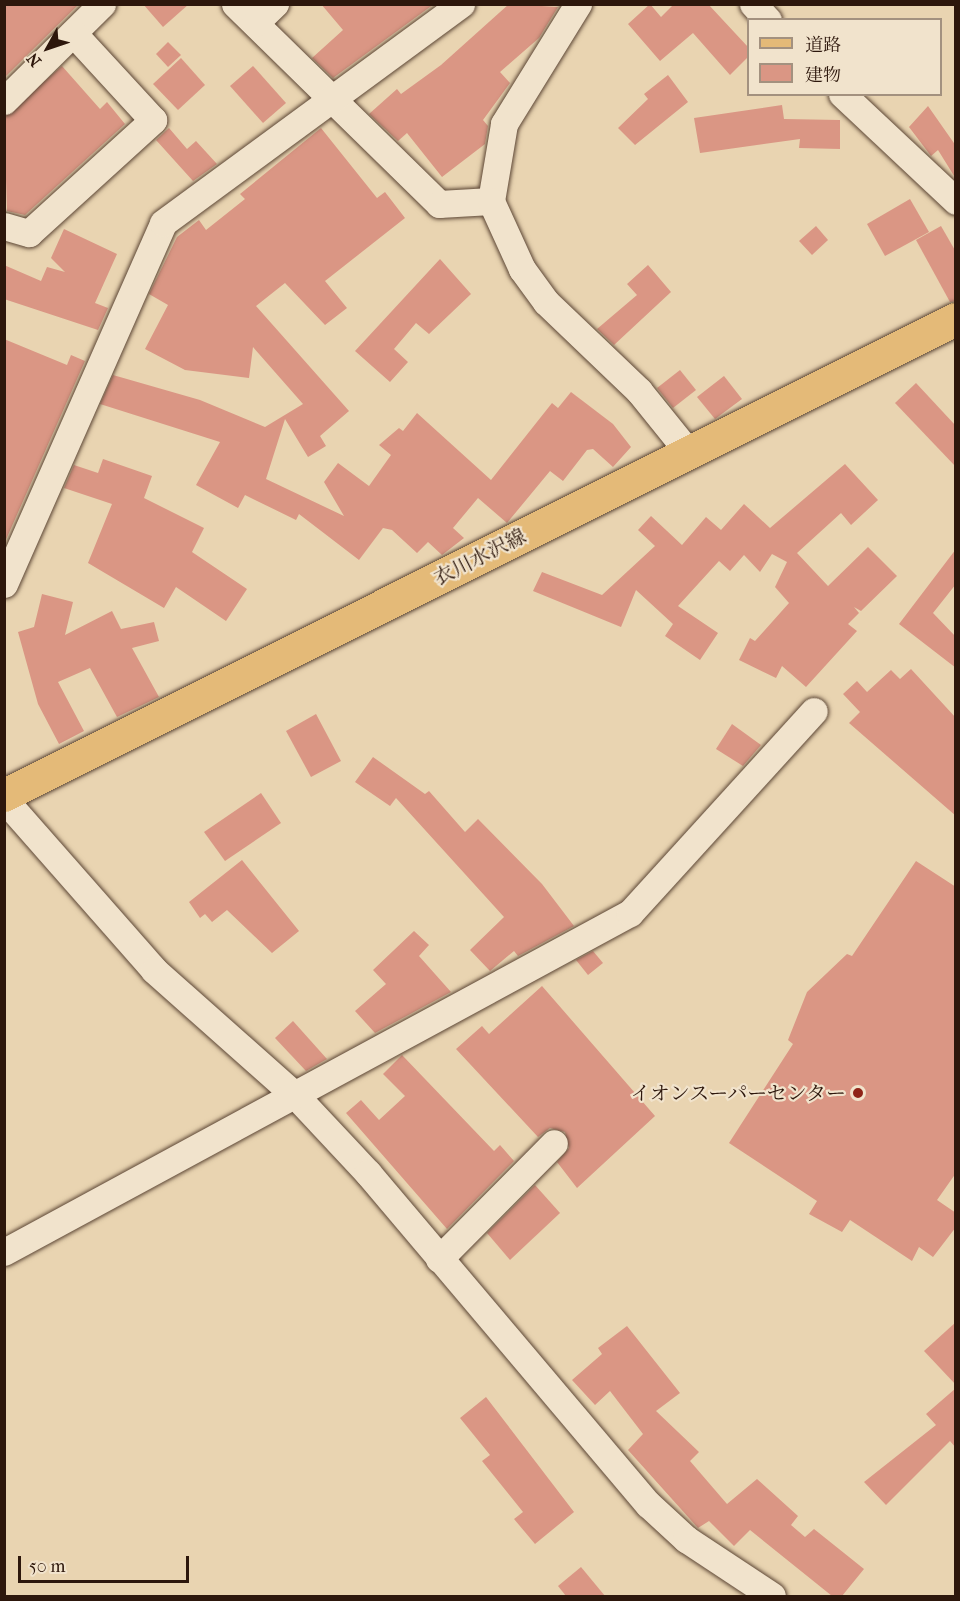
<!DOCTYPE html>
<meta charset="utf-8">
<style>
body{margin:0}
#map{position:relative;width:960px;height:1601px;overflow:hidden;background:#e9d4b1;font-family:"IM FELL French Canon","Noto Serif JP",serif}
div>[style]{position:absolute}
.building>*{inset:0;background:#da9684}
.roads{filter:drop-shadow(0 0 2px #5c4635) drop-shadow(0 0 2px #5c4635)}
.minor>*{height:27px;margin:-13.5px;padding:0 13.5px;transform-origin:13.5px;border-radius:13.5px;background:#f1e3cc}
.major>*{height:33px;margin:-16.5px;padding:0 16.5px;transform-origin:16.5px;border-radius:16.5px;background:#e4ba78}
.dots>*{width:16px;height:16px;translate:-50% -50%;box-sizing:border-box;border:3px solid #f1e3cc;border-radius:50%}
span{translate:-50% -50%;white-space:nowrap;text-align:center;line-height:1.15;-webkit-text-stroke:4.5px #f1e3cc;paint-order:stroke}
.street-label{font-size:20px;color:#2d170c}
.poi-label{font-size:20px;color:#2d170c}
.right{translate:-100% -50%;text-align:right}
.frame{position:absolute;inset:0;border:6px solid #2d170c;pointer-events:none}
.legend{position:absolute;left:747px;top:18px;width:195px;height:78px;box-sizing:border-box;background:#f1e3cc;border:2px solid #a3917f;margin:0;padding:8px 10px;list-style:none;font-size:18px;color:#2d170c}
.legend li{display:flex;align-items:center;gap:12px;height:30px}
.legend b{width:30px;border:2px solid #a3917f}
.north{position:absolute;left:18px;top:18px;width:60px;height:60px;-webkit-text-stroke:4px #f1e3cc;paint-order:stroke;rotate:230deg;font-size:16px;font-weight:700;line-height:24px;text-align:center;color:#2d170c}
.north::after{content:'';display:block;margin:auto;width:21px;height:27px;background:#2d170c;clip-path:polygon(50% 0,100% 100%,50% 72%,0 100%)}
.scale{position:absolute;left:18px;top:1556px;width:171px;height:27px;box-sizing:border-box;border:3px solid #2d170c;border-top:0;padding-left:8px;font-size:18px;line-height:21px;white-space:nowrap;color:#2d170c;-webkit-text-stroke:4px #f1e3cc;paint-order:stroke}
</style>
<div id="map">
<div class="building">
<div style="clip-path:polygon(4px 4px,79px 4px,4px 78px)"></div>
<div style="clip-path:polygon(143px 4px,189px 4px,163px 27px)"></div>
<div style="clip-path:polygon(321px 4px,434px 4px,333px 78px,312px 58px,343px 30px)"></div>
<div style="clip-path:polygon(509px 4px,558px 7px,539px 38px,500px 72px,510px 83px,483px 120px,488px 126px,485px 144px,442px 177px,407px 133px,398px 141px,369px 114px,397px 89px,401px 94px,441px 65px)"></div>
<div style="clip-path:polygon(650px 4px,661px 17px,674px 4px,708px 4px,748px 47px,748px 57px,730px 75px,693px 33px,660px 61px,628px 24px)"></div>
<div style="clip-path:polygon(168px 42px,181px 55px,168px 67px,156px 54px)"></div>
<div style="clip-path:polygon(181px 58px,205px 85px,178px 110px,153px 84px)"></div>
<div style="clip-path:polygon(62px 66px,100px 109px,107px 102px,125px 124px,25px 215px,7px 211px,4px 116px)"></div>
<div style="clip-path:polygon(253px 66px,286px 103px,263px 123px,230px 86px)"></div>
<div style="clip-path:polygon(668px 75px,688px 102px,635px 145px,618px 128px,648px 99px,644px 94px)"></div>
<div style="clip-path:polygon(782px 105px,784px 119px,840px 120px,840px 149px,799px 148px,800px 139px,700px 153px,694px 118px)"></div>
<div style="clip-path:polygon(928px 106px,956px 146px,956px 179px,938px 150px,931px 156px,909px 127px)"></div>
<div style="clip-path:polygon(169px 128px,187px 149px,196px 141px,217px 164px,193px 181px,156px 140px)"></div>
<div style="clip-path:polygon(321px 128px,377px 198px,385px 192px,405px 218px,325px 281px,347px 308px,325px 325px,285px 283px,256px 306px,349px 411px,320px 436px,326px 446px,308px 457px,285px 419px,266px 479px,344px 516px,324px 482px,338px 463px,369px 486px,391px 455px,379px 445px,399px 428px,403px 431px,417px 413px,491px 480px,552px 403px,558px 408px,571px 392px,613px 424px,631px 447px,613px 467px,593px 449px,587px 450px,563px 481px,550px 471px,507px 523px,478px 498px,453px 528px,464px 538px,442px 555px,428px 542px,417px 553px,392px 530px,383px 528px,359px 560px,299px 514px,296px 520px,245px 495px,238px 508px,196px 485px,220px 442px,100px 404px,113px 375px,200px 400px,265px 427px,303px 404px,253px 347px,249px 378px,185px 370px,145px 349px,168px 305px,149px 294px,177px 237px,199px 220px,206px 230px,245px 199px,240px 194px)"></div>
<div style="clip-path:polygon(910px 199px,929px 232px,885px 256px,867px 224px)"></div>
<div style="clip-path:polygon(816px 226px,828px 240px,812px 255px,799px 241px)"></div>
<div style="clip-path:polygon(941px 226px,956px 252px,956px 301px,950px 302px,916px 240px)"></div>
<div style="clip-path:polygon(64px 229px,117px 254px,95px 303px,108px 308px,98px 330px,4px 299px,4px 265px,41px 281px,47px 267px,65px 272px,51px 258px)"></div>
<div style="clip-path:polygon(440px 259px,471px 294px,429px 334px,416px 323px,394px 349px,408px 362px,390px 382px,355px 351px)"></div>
<div style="clip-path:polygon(648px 265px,671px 292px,614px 345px,597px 329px,637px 295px,627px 284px)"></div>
<div style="clip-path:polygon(4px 339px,67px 365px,71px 355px,85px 361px,4px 544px)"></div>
<div style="clip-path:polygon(680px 370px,696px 390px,673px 408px,657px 388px)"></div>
<div style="clip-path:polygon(724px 376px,742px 399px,715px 419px,697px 397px)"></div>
<div style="clip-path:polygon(916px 383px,956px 426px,956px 467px,895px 403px)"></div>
<div style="clip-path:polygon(103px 459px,152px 476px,144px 498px,204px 528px,192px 552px,247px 589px,226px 621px,176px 587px,164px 608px,88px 563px,112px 504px,64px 488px,74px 465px,98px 473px)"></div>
<div style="clip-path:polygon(845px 464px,878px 500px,851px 525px,841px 513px,797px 553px,828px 586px,868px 547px,897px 576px,861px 611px,854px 607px,859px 613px,848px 624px,857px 631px,806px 687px,782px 666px,776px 678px,739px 660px,750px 638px,755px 641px,789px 603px,775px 587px,787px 562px,772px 554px,760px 572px,744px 555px,730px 571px,719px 561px,678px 606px,718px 633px,700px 660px,665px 636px,673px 624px,636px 590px,621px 627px,533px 591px,542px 572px,602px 595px,655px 546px,638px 530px,651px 516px,682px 545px,706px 517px,721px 530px,744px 504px,770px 528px)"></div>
<div style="clip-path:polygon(956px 549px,956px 584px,933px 613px,956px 637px,956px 668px,899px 624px)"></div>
<div style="clip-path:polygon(42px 594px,73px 602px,65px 635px,112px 611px,121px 629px,154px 622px,159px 641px,132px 648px,159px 697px,117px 717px,90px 668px,58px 682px,84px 731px,59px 744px,38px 704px,18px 632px,34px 627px)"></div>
<div style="clip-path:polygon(911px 669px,956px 718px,956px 816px,849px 723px,860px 712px,843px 694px,857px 681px,867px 692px,891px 670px,900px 679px)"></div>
<div style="clip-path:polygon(316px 714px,341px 761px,311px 777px,286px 731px)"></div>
<div style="clip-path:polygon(732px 724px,761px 745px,743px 766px,716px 749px)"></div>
<div style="clip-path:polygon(373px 757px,425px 794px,429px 791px,465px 832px,478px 819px,542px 884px,574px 926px,518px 956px,514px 951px,490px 971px,470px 950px,504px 917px,396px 798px,390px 806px,355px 782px)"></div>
<div style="clip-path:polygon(261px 793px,281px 823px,225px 861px,204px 832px)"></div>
<div style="clip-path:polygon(242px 860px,299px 931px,272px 953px,227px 910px,212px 922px,205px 914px,200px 918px,189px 902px)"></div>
<div style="clip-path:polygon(916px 861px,956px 887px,956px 1173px,937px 1200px,956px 1213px,956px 1227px,933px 1257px,919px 1247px,912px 1261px,850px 1220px,842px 1232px,809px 1214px,817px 1201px,729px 1143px,793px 1044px,788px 1040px,807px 992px,847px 954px,852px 956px)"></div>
<div style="clip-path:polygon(414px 931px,429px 945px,419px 956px,451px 992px,375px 1033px,355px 1011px,386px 984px,373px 970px)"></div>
<div style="clip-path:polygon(593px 951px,603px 963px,588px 975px,576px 960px)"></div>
<div style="clip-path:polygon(542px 986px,655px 1116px,577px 1188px,557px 1162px,569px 1148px,565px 1132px,550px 1128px,538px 1137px,456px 1049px,482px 1026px,489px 1034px)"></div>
<div style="clip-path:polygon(293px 1021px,327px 1059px,306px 1071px,275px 1038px)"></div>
<div style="clip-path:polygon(402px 1055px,494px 1151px,500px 1145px,514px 1161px,447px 1229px,346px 1113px,361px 1100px,379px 1120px,405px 1096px,383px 1074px)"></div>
<div style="clip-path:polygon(535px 1185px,560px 1213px,510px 1260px,487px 1233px)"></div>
<div style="clip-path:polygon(956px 1322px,956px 1385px,924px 1351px)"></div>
<div style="clip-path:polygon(627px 1326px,680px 1393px,656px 1411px,699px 1452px,690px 1461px,727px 1504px,757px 1479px,798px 1516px,791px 1525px,805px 1537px,814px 1529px,864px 1569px,842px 1596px,832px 1596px,750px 1530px,734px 1546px,709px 1521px,698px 1528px,628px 1450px,643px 1434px,610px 1391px,595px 1405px,572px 1380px,602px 1354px,598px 1348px)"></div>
<div style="clip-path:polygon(956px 1388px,956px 1448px,950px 1441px,886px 1505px,864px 1482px,936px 1425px,926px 1414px)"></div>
<div style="clip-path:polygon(486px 1397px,574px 1512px,535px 1544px,514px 1519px,523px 1512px,482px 1461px,490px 1455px,460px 1418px)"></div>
<div style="clip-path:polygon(581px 1567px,605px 1596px,566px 1596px,558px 1586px)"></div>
</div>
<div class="roads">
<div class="minor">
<div style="left:235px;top:4px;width:286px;rotate:44.4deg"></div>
<div style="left:439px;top:204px;width:52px;rotate:-3.3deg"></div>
<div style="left:578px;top:4px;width:141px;rotate:121.7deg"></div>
<div style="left:504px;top:124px;width:78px;rotate:99.6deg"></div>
<div style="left:491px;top:201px;width:75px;rotate:65.5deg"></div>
<div style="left:522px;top:269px;width:41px;rotate:54deg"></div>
<div style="left:546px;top:302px;width:129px;rotate:43.7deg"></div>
<div style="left:639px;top:391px;width:80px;rotate:51.1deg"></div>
<div style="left:753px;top:4px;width:22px;rotate:47deg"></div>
<div style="left:255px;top:23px;width:28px;rotate:-44deg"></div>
<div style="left:842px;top:94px;width:156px;rotate:43.2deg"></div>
<div style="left:4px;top:101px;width:138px;rotate:-44.7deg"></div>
<div style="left:4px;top:226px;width:26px;rotate:16deg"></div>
<div style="left:29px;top:233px;width:168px;rotate:-42.3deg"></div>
<div style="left:153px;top:120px;width:118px;rotate:-132.6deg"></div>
<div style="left:4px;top:584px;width:394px;rotate:-66.2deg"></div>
<div style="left:163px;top:223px;width:370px;rotate:-36.3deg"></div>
<div style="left:4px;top:799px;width:227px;rotate:48.7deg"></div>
<div style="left:154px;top:970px;width:188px;rotate:41.6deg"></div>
<div style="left:295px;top:1095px;width:107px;rotate:46.9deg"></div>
<div style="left:368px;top:1173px;width:434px;rotate:49.8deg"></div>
<div style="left:648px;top:1504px;width:52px;rotate:42.6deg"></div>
<div style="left:686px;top:1539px;width:103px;rotate:33.5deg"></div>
<div style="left:4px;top:1252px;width:712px;rotate:-28.44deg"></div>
<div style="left:630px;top:913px;width:273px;rotate:-47.7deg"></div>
<div style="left:439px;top:1259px;width:163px;rotate:-45.2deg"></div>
</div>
<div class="major">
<div style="left:4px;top:795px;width:1064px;rotate:-26.57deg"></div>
</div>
</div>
<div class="dots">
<div style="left:858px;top:1093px;background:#8f2418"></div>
</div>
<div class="street-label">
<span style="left:480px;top:557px;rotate:-27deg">衣川水沢線</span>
</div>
<div class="poi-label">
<span class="right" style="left:846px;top:1093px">イオンスーパーセンター</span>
</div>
<div class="frame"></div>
<ul class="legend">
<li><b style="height:8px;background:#e4ba78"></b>道路</li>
<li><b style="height:16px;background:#da9684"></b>建物</li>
</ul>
<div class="north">N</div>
<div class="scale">50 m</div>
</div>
